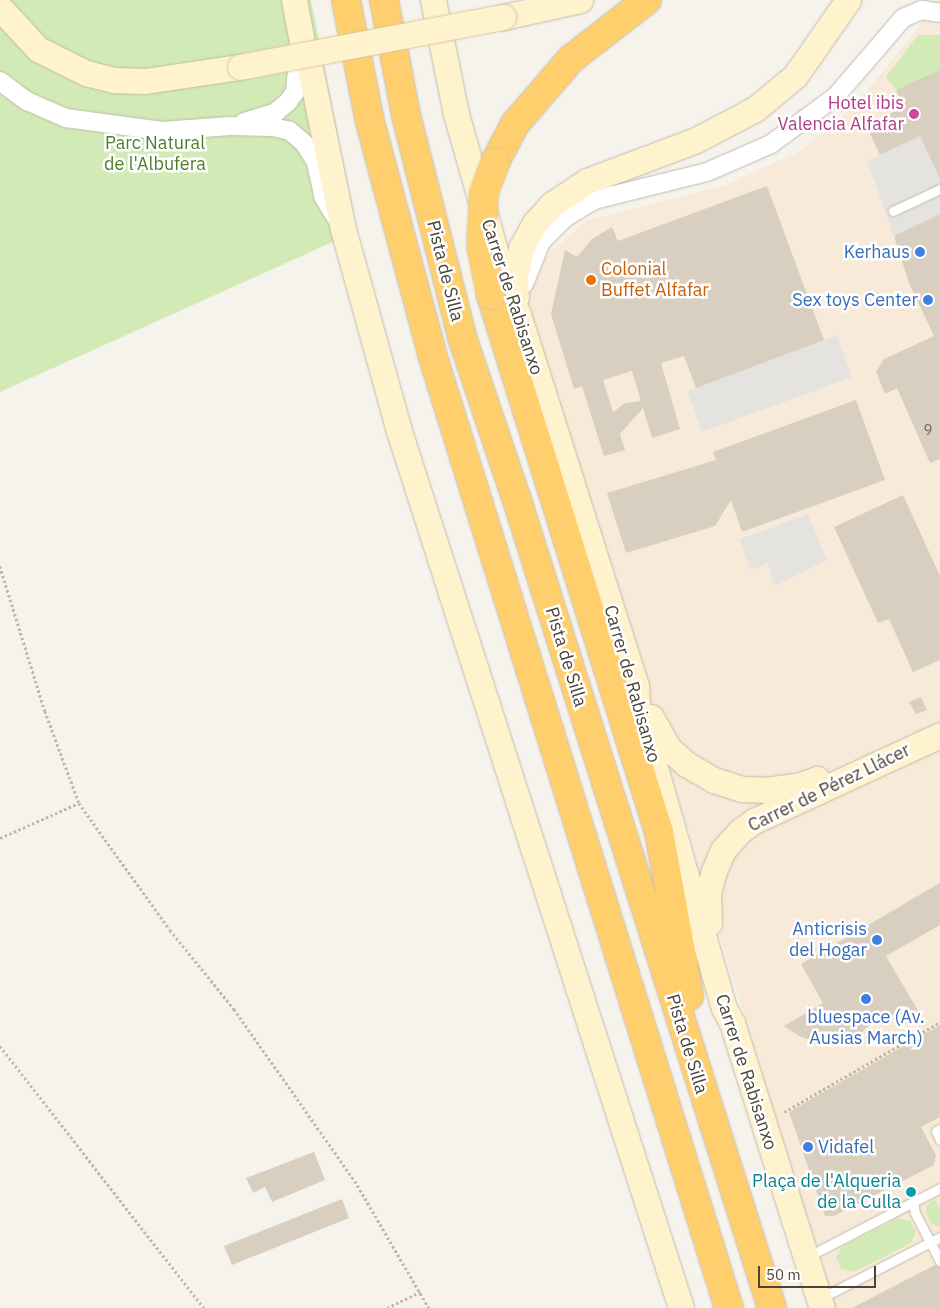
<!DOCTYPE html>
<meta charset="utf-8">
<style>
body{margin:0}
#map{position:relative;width:940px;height:1308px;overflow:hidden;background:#f6f3ec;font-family:"IBM Plex Sans",sans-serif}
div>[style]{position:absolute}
.commercial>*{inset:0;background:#f7ead8}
.green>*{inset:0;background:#d2eab5}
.parking>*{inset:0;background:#e5e3e0}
.building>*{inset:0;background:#d8cfc1}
.path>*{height:2.5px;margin-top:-1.25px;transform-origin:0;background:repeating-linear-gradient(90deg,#c4b79f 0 2.5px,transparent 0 5px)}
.roads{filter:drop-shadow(0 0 1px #c2bbae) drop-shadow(0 0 1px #c2bbae)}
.lane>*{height:9px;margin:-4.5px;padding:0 4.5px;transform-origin:4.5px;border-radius:4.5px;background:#fff}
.street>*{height:18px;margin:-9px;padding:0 9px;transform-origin:9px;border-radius:9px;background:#fff}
.secondary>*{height:25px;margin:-12.5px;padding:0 12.5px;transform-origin:12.5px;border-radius:12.5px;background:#fff3cd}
.highway>*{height:28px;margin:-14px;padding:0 14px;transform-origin:14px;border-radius:14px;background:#ffcf6e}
.bridges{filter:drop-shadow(0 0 1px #d6c79b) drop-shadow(0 0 1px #d6c79b)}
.secondary-bridge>*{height:25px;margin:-12.5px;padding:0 12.5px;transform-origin:12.5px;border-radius:12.5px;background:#fff3cd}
.highway-bridge>*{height:28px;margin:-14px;padding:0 14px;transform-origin:14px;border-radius:14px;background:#ffcf6e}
.dots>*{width:14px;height:14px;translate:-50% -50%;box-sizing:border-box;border:2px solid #fff;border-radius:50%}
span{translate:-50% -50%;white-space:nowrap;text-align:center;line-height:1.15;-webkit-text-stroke:5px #fff;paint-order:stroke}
.number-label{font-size:15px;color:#6e675b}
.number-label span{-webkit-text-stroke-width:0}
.hotel-label{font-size:18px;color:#b23c85}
.right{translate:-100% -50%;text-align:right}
.park-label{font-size:18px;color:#4a7f2a}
.shop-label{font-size:18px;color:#366cbe}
.left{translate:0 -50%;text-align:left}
.food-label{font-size:18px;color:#c56008}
.street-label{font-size:18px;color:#4b4439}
.culture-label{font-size:18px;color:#0d838f}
.scale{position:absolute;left:758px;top:1266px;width:118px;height:22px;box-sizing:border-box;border:2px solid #4b4439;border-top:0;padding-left:6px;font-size:15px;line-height:18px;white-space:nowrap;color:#4b4439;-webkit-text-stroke:4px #fff;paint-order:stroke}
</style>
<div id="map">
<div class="commercial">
<div style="clip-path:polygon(934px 0,940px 0,940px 1308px,833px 1308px,526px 298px,540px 262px,586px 221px,725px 185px,797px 153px,852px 109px,915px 32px)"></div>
</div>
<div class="green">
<div style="clip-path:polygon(0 0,311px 0,357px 231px,0 392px)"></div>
<div style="clip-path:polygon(918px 35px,940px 35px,940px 71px,896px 90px,886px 77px)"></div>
<div style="clip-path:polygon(935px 1199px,940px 1209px,940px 1227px,931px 1224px,926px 1213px,927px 1205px)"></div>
<div style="clip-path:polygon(898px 1218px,910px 1221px,916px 1231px,911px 1243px,854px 1272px,841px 1269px,836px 1257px,843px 1246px)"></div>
</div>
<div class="parking">
<div style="clip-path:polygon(920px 136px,940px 179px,940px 214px,894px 236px,867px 161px)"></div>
<div style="clip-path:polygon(837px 335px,852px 377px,702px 432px,687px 391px)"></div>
<div style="clip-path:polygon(808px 514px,827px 560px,774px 586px,768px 563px,750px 570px,740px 539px)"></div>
</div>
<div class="building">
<div style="clip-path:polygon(940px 70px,940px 179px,920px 136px,880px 155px,866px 125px,903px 107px,896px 90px)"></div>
<div style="clip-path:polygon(evenodd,767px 186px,824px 340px,696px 388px,684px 356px,661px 363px,680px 429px,652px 438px,643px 408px,620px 434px,625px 450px,604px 456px,582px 386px,574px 389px,551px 314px,565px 250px,577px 257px,592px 239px,612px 227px,618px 241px,767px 186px,632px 371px,641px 401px,625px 403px,613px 412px,603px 380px,632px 371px)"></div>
<div style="clip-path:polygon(940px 214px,940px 459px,930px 463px,897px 388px,885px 394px,876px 372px,884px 359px,934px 336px,909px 283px,894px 236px)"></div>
<div style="clip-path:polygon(856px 400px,885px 480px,742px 532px,731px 500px,715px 526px,626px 553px,607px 493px,716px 460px,713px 452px)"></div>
<div style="clip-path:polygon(903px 495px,940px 576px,940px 660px,913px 672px,889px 619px,878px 623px,834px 527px)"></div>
<div style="clip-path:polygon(921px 697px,927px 710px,916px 714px,909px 702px)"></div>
<div style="clip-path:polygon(940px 883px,940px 925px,886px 956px,920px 1014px,880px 1015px,860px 1034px,841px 1042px,820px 1043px,801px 1037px,784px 1026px,823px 1003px,801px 964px)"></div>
<div style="clip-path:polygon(940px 1025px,940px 1117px,921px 1127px,936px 1155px,934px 1165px,834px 1216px,825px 1216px,789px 1112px)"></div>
<div style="clip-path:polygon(314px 1152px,325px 1180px,272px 1202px,265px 1187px,253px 1193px,246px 1178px)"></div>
<div style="clip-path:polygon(342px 1199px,349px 1218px,232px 1265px,224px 1246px)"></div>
<div style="clip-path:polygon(935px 1265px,940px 1267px,940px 1308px,852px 1308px)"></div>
</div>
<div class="path">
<div style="left:0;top:566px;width:152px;rotate:72.8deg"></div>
<div style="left:45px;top:711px;width:98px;rotate:69.7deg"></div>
<div style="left:79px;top:803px;width:156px;rotate:54.4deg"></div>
<div style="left:170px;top:930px;width:102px;rotate:51deg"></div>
<div style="left:234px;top:1009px;width:210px;rotate:54.9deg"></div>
<div style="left:355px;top:1181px;width:147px;rotate:59.8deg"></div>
<div style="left:0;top:838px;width:86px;rotate:-23.9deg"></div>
<div style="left:0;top:1046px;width:332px;rotate:52.1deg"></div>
<div style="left:784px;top:1112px;width:180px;rotate:-30deg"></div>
<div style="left:387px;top:1308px;width:37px;rotate:-26deg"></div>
</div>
<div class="roads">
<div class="lane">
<div style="left:893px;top:211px;width:52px;rotate:-25.1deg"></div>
<div style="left:940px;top:1129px;width:4px;rotate:153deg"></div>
<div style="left:936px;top:1131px;width:10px;rotate:66deg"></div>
<div style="left:913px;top:1202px;width:11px;rotate:80deg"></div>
<div style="left:915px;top:1213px;width:54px;rotate:62.5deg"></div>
<div style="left:807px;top:1257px;width:150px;rotate:-27.4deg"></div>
<div style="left:821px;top:1298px;width:134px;rotate:-27.1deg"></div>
</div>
<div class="street">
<div style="left:0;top:81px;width:34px;rotate:37deg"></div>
<div style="left:27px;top:101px;width:43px;rotate:23.6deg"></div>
<div style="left:66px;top:118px;width:97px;rotate:7.7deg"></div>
<div style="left:162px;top:131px;width:68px;rotate:-4.2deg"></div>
<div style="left:230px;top:126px;width:43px;rotate:1.3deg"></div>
<div style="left:273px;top:127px;width:17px;rotate:13deg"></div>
<div style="left:290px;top:131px;width:18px;rotate:41deg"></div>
<div style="left:304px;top:143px;width:22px;rotate:58deg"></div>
<div style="left:316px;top:162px;width:35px;rotate:78deg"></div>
<div style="left:323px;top:196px;width:26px;rotate:59deg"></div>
<div style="left:244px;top:122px;width:34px;rotate:-17deg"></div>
<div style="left:276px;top:112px;width:16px;rotate:-40deg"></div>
<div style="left:288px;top:102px;width:12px;rotate:-55deg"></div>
<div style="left:295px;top:92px;width:22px;rotate:-85deg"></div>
<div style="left:524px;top:284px;width:45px;rotate:-68deg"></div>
<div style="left:541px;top:242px;width:35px;rotate:-45deg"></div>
<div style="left:566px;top:217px;width:33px;rotate:-31deg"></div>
<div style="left:594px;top:200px;width:116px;rotate:-13.9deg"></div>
<div style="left:707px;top:172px;width:70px;rotate:-23.6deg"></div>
<div style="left:771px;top:144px;width:81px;rotate:-36.4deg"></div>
<div style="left:836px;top:96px;width:103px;rotate:-49.3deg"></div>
<div style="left:903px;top:18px;width:21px;rotate:-23deg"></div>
<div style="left:922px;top:10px;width:18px;rotate:9deg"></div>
</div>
<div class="secondary">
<div style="left:294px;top:0;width:43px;rotate:79.2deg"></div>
<div style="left:433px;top:0;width:116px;rotate:78.6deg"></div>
<div style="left:456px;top:114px;width:178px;rotate:74deg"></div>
<div style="left:505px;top:285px;width:32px;rotate:66deg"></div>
<div style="left:518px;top:314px;width:389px;rotate:72.4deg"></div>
<div style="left:636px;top:685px;width:20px;rotate:87deg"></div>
<div style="left:637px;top:705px;width:315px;rotate:74deg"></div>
<div style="left:724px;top:1008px;width:17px;rotate:62deg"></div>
<div style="left:732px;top:1023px;width:299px;rotate:72.5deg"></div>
<div style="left:0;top:8px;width:56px;rotate:47.2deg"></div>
<div style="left:38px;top:49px;width:54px;rotate:26.6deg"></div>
<div style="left:86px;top:73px;width:30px;rotate:14deg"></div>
<div style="left:115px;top:80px;width:30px;rotate:2deg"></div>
<div style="left:145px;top:81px;width:96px;rotate:-8.4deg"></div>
<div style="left:503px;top:17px;width:79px;rotate:-12.4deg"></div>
<div style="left:310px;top:68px;width:164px;rotate:78.4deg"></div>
<div style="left:343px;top:229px;width:210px;rotate:74.5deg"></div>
<div style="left:399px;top:431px;width:921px;rotate:72.17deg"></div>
<div style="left:516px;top:297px;width:22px;rotate:-93deg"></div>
<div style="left:515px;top:275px;width:28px;rotate:-77deg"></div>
<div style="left:521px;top:248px;width:29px;rotate:-61deg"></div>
<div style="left:535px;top:223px;width:24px;rotate:-48deg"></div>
<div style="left:551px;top:205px;width:43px;rotate:-33.7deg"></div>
<div style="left:587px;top:181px;width:116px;rotate:-20.6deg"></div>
<div style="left:696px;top:140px;width:67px;rotate:-27.7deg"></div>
<div style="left:755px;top:109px;width:52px;rotate:-39.5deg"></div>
<div style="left:795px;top:76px;width:93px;rotate:-55.1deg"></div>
<div style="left:651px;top:717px;width:37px;rotate:61deg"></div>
<div style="left:669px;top:749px;width:23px;rotate:41deg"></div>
<div style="left:686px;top:764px;width:32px;rotate:30deg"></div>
<div style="left:714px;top:780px;width:29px;rotate:18deg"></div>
<div style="left:742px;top:789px;width:24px;rotate:2deg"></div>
<div style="left:766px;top:790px;width:35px;rotate:-8deg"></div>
<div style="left:801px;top:785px;width:17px;rotate:-21deg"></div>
<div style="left:709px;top:923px;width:30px;rotate:-92deg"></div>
<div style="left:708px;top:893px;width:23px;rotate:-75deg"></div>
<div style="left:714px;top:871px;width:23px;rotate:-67deg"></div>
<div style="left:723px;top:850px;width:25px;rotate:-48deg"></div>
<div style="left:740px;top:831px;width:17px;rotate:-36deg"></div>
<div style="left:754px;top:821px;width:205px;rotate:-24.8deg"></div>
</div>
<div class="highway">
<div style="left:346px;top:0;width:124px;rotate:78.9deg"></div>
<div style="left:370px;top:122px;width:240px;rotate:75deg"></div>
<div style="left:432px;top:354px;width:999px;rotate:72.71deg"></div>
<div style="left:384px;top:0;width:117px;rotate:79.2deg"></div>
<div style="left:406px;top:115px;width:229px;rotate:75.8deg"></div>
<div style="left:462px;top:337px;width:169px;rotate:71.4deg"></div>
<div style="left:516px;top:497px;width:850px;rotate:72.48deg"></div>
<div style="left:495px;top:162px;width:43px;rotate:-62.2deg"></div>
<div style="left:515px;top:124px;width:86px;rotate:-49.3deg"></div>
<div style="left:571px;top:59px;width:96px;rotate:-37.8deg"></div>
<div style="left:491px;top:295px;width:563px;rotate:72.63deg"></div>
<div style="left:659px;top:832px;width:167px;rotate:79.6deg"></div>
</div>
</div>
<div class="bridges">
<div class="secondary-bridge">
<div style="left:240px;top:67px;width:268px;rotate:-10.8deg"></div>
</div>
<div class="highway-bridge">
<div style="left:491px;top:295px;width:50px;rotate:-101.5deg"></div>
<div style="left:481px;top:246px;width:53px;rotate:-86.8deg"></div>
<div style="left:484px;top:193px;width:33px;rotate:-70deg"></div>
</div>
</div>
<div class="dots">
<div style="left:914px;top:114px;background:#d1479c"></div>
<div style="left:920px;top:252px;background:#3f7fe0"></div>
<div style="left:591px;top:280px;background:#e8710a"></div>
<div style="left:928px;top:300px;background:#3f7fe0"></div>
<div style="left:877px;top:940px;background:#3f7fe0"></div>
<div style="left:866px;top:999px;background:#3f7fe0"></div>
<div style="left:808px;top:1147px;background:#3f7fe0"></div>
<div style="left:911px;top:1192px;background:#0f9aa8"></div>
</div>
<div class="number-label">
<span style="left:928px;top:430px">9</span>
</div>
<div class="hotel-label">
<span class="right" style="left:904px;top:114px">Hotel ibis<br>Valencia Alfafar</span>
</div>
<div class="park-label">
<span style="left:155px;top:154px">Parc Natural<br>de l'Albufera</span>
</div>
<div class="shop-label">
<span class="right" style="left:910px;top:252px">Kerhaus</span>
<span class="right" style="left:918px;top:300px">Sex toys Center</span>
<span class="right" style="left:867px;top:940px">Anticrisis<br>del Hogar</span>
<span style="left:866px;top:1028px">bluespace (Av.<br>Ausias March)</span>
<span class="left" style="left:818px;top:1147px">Vidafel</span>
</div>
<div class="food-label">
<span class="left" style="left:601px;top:280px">Colonial<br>Buffet Alfafar</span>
</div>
<div class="street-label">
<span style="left:445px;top:271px;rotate:76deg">Pista de Silla</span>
<span style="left:512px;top:297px;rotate:72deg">Carrer de Rabisanxo</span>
<span style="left:566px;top:657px;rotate:73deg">Pista de Silla</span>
<span style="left:632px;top:684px;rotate:74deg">Carrer de Rabisanxo</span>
<span style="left:829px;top:788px;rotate:-26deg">Carrer de Pérez Llácer</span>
<span style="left:687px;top:1044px;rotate:73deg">Pista de Silla</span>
<span style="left:746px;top:1072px;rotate:72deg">Carrer de Rabisanxo</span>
</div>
<div class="culture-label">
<span class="right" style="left:901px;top:1192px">Plaça de l'Alqueria<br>de la Culla</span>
</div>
<div class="scale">50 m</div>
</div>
